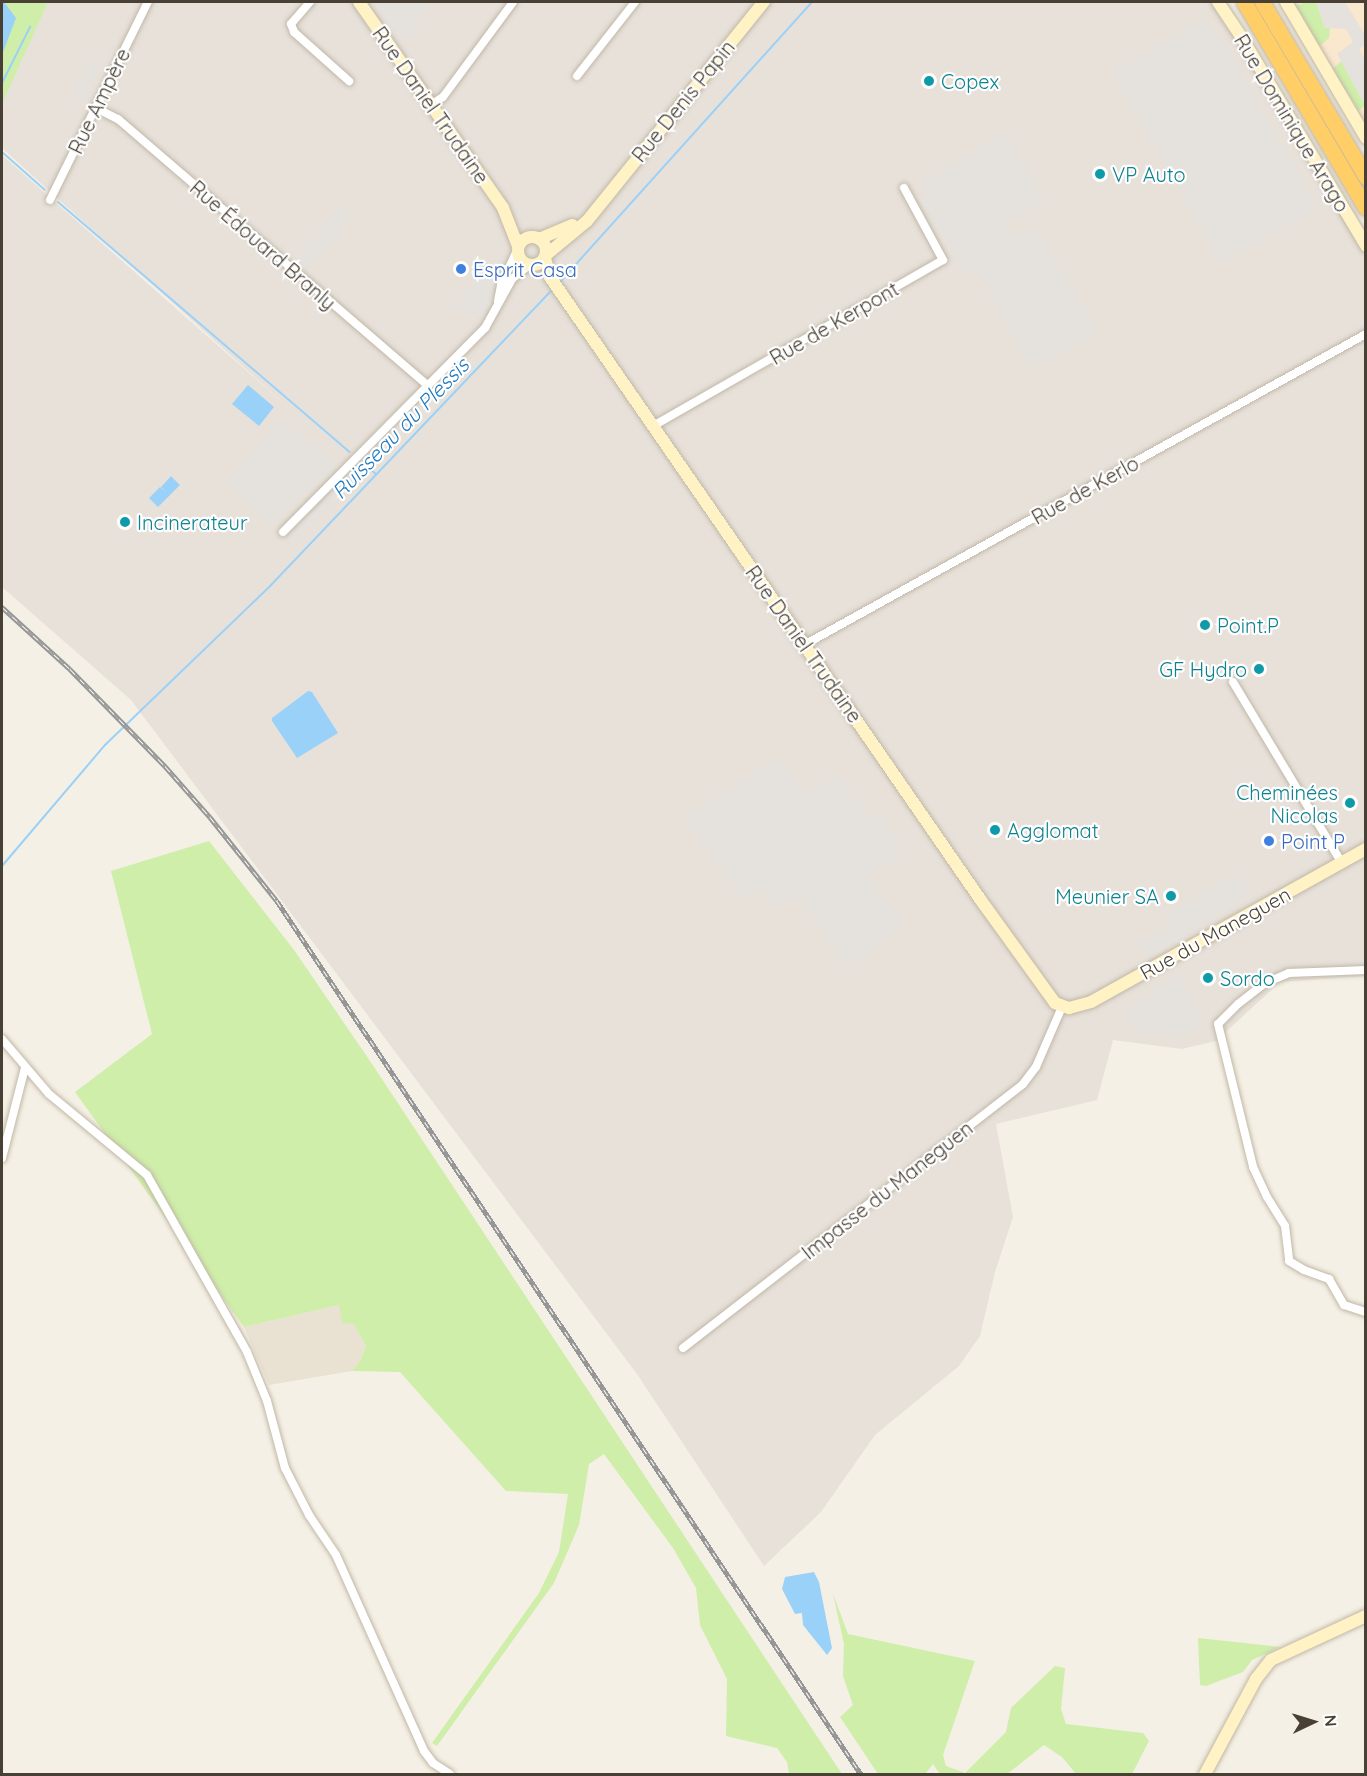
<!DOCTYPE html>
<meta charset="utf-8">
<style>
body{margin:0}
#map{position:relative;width:1367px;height:1776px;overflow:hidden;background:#f5f0e5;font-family:Quicksand,sans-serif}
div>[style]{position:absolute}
.residential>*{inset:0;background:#e9e2d3}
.commercial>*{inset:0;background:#f9e7ce}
.industrial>*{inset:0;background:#e7e1da}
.green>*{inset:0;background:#ceeea9}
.parking>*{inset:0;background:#e5e2de}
.water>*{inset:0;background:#9ad1f8}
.stream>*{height:2px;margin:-1px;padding:0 1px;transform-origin:1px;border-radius:1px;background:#9ad1f8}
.roads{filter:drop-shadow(0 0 2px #c1b8a7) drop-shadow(0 0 2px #c1b8a7)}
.street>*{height:8px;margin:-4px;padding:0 4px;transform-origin:4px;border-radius:4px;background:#fff}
.secondary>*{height:12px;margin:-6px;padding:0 6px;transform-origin:6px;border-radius:6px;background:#fff2c5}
.secondary>.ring{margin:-6px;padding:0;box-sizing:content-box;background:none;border:12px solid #fff2c5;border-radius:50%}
.highway>*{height:15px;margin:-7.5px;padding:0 7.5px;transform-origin:7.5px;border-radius:7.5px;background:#ffce66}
.rail>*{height:4.5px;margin-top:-2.25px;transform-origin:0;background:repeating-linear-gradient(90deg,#fff 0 7px,#969696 0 14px);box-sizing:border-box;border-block:2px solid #969696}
.dots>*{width:16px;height:16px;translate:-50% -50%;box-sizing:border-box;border:3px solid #fff;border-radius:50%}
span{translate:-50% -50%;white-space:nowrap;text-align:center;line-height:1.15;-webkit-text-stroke:4.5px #fff;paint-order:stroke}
.culture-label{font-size:20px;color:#0d838f}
.left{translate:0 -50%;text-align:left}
.right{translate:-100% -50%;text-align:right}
.street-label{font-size:20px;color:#484034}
.shop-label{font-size:20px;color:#366cbe}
.water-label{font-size:21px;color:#217bc0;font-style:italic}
.frame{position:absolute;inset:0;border:3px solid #484034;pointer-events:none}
.north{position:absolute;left:1283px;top:1692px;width:60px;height:60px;-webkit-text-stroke:4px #fff;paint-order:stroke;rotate:86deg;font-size:16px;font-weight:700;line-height:24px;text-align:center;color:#484034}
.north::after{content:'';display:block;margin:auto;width:21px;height:27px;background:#484034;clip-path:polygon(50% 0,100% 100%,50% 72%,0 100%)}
</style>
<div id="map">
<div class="residential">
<div style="clip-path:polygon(339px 1305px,354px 1323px,366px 1346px,360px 1361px,352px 1371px,269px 1385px,244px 1327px)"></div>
</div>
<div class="commercial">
<div style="clip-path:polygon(1286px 2px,1365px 2px,1365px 138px)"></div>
</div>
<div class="industrial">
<div style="clip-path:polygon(33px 2px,1218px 2px,1365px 246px,1365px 976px,1280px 982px,1216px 1041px,1182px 1049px,1113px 1040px,1097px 1100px,996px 1124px,1013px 1217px,995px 1272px,980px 1336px,959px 1366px,875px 1435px,821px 1512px,764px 1566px,637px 1374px,131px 700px,2px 587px,2px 155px,291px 410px,2px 148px,2px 70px)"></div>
</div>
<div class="green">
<div style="clip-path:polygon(2px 2px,48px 2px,2px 104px)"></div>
<div style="clip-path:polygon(1307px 2px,1316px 2px,1325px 28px,1330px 28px,1329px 38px,1320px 46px,1296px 6px)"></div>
<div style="clip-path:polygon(1341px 61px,1365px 105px,1359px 111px,1333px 69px)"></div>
<div style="clip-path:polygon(209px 841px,294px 950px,370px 1061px,842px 1774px,789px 1774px,787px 1762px,777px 1748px,726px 1736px,727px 1679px,700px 1625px,696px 1588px,673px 1548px,604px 1454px,589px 1464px,579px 1525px,554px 1583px,437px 1746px,432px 1743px,539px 1593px,559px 1552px,568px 1494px,506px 1491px,400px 1372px,352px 1371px,360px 1361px,366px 1346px,354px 1324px,342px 1323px,339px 1305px,244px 1327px,75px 1092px,152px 1034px,111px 871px)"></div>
<div style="clip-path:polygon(833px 1594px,848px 1634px,975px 1661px,943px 1755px,946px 1766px,965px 1773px,1006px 1732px,1011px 1708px,1055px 1666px,1065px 1668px,1061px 1709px,1066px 1724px,1143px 1733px,1149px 1741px,1132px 1774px,1076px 1774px,1062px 1757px,1044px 1745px,1007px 1774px,940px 1774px,933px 1764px,925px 1774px,878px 1774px,840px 1717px,853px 1705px,843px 1676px,844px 1644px)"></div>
<div style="clip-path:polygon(1198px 1638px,1280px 1647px,1252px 1660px,1243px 1672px,1206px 1686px,1200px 1685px)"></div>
</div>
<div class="parking">
<div style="clip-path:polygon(382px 2px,425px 2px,431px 5px,408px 35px,401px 40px,378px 7px)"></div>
<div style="clip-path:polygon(1316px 2px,1345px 2px,1365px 35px,1365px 45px,1359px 49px,1365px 60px,1365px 105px,1337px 54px,1353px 42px,1346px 29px,1325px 28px)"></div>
<div style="clip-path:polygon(1204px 20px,1232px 56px,1311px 200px,1311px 209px,1307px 214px,1222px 263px,1112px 71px)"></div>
<div style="clip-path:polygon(91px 56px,102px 62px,82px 103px,72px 97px)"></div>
<div style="clip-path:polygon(1007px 133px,1045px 201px,1007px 224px,1015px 239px,1036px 228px,1098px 332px,1032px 368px,983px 280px,960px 265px,920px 199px,929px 194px,921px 182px)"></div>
<div style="clip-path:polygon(340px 206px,352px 217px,307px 269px,295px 260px)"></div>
<div style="clip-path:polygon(499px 259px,500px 267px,490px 305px,483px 318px,456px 310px,454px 308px,458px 302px)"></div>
<div style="clip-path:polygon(281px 419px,336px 465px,271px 526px,228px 482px)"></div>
<div style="clip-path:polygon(348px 472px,355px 479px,290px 545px,283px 539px)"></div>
<div style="clip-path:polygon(780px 758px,807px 795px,837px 774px,870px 820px,879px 815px,904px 852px,866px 876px,904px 926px,847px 968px,800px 899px,791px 900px,777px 908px,765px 891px,750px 891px,742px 897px,685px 817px)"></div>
<div style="clip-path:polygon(1237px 874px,1249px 894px,1148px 958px,1139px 943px,1171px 926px,1167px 913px)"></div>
<div style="clip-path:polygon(1179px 975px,1200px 1014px,1200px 1025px,1184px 1037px,1140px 1031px,1128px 1020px,1130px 1006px)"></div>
</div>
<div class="water">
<div style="clip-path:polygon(4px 2px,16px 18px,2px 55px,2px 3px)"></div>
<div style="clip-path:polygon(248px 385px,274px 407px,259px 426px,232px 404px)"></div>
<div style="clip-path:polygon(171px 476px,180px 485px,158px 507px,149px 498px,160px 487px,167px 493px,161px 487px)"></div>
<div style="clip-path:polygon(308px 691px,312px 692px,338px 733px,297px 758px,272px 721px,272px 718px)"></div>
<div style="clip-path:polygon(814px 1572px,819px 1582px,832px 1648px,827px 1655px,803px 1625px,802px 1613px,795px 1614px,782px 1589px,785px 1577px)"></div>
</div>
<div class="stream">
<div style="left:2px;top:83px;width:63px;rotate:-63.4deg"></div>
<div style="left:2px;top:152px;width:57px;rotate:41.5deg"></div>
<div style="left:58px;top:202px;width:384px;rotate:40.6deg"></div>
<div style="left:559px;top:283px;width:378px;rotate:-48deg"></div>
<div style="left:362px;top:462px;width:18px;rotate:41deg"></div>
<div style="left:2px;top:866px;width:159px;rotate:-49.6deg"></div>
<div style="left:105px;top:745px;width:231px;rotate:-43.9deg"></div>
<div style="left:271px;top:585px;width:409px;rotate:-46.4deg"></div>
</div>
<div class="roads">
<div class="street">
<div style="left:310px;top:2px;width:29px;rotate:131deg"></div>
<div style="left:291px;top:24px;width:9px;rotate:69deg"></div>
<div style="left:294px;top:32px;width:74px;rotate:41.7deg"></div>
<div style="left:577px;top:76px;width:94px;rotate:-51.9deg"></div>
<div style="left:431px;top:105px;width:14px;rotate:-34deg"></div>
<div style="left:443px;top:97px;width:118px;rotate:-53.6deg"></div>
<div style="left:96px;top:108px;width:25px;rotate:27deg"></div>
<div style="left:118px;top:119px;width:409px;rotate:40.7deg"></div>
<div style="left:50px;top:200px;width:221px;rotate:-63.7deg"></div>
<div style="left:498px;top:301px;width:16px;rotate:-79deg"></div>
<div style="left:501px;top:285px;width:38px;rotate:-65deg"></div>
<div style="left:653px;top:426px;width:334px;rotate:-29.8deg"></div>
<div style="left:943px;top:260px;width:82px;rotate:-118.4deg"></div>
<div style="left:283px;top:532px;width:287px;rotate:-45.3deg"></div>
<div style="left:485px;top:328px;width:56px;rotate:-61.1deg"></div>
<div style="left:512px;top:279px;width:22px;rotate:-39deg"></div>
<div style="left:804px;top:645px;width:642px;rotate:-28.96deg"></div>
<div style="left:1233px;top:682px;width:210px;rotate:59deg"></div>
<div style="left:1366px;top:970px;width:77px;rotate:177.8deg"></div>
<div style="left:1289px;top:973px;width:26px;rotate:157deg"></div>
<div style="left:1265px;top:983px;width:34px;rotate:142deg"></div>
<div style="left:1238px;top:1004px;width:28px;rotate:135deg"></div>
<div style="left:1218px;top:1024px;width:147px;rotate:76.2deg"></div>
<div style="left:1253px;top:1167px;width:33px;rotate:65deg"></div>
<div style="left:1267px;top:1197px;width:34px;rotate:58deg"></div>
<div style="left:1285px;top:1226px;width:35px;rotate:83deg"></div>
<div style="left:1289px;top:1261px;width:17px;rotate:31deg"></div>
<div style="left:1304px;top:1270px;width:27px;rotate:20deg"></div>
<div style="left:1329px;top:1279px;width:30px;rotate:60deg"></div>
<div style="left:1344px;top:1305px;width:23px;rotate:18deg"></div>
<div style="left:2px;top:1039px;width:72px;rotate:49.5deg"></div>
<div style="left:49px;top:1094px;width:127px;rotate:39.6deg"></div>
<div style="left:147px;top:1175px;width:203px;rotate:60.5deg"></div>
<div style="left:247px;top:1352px;width:53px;rotate:67.8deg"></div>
<div style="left:267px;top:1401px;width:69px;rotate:75deg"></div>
<div style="left:285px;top:1468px;width:53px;rotate:62.9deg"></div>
<div style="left:309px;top:1515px;width:48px;rotate:56deg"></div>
<div style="left:336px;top:1555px;width:215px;rotate:65.8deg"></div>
<div style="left:424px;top:1751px;width:15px;rotate:53deg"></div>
<div style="left:433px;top:1763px;width:20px;rotate:33deg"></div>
<div style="left:2px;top:1158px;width:93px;rotate:-75.7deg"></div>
<div style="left:683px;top:1348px;width:430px;rotate:-37.8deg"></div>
<div style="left:1023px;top:1084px;width:21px;rotate:-53deg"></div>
<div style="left:1036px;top:1067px;width:65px;rotate:-66.6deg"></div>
</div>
<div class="secondary">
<div style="left:359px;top:2px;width:251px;rotate:55deg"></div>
<div style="left:503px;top:208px;width:41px;rotate:68.5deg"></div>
<div style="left:1218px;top:2px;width:47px;rotate:56.3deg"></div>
<div style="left:1244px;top:41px;width:239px;rotate:59.2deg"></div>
<div style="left:1286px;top:2px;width:158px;rotate:59.5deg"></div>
<div class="ring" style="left:518px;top:237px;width:16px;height:16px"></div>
<div style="left:539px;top:239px;width:36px;rotate:-23deg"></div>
<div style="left:546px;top:255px;width:53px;rotate:-39.7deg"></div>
<div style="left:587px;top:221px;width:282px;rotate:-51.1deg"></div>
<div style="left:545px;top:258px;width:20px;rotate:75deg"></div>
<div style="left:550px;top:277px;width:756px;rotate:55.34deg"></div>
<div style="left:980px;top:899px;width:128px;rotate:54.2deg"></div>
<div style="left:1055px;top:1003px;width:15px;rotate:20deg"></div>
<div style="left:1069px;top:1008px;width:23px;rotate:-15deg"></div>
<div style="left:1091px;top:1002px;width:315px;rotate:-29.1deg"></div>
<div style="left:1205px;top:1774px;width:108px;rotate:-61.8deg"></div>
<div style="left:1256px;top:1679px;width:24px;rotate:-52deg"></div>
<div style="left:1271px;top:1660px;width:105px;rotate:-24.9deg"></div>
</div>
<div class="highway">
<div style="left:1244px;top:2px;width:239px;rotate:59.4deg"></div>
<div style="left:1262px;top:2px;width:204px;rotate:59.3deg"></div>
</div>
</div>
<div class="rail">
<div style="left:2px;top:607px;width:92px;rotate:42.4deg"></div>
<div style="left:70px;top:669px;width:136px;rotate:45.6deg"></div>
<div style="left:165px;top:766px;width:68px;rotate:48.6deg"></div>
<div style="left:210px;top:817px;width:107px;rotate:51.4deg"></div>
<div style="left:277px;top:901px;width:1050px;rotate:56.22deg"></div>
</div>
<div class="dots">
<div style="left:929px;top:81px;background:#0f9aa8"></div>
<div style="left:1100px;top:174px;background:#0f9aa8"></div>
<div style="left:461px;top:269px;background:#3f7fe0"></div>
<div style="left:125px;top:522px;background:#0f9aa8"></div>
<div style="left:1205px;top:625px;background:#0f9aa8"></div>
<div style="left:1259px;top:669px;background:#0f9aa8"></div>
<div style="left:1350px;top:803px;background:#0f9aa8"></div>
<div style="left:995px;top:830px;background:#0f9aa8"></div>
<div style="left:1269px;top:841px;background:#3f7fe0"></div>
<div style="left:1171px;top:896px;background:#0f9aa8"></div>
<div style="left:1208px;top:978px;background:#0f9aa8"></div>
</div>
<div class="culture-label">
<span class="left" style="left:941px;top:81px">Copex</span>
<span class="left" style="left:1112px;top:174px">VP Auto</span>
<span class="left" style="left:137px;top:522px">Incinerateur</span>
<span class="left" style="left:1217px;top:625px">Point.P</span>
<span class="right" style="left:1247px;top:669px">GF Hydro</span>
<span class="right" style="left:1338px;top:804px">Cheminées<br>Nicolas</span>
<span class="left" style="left:1007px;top:830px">Agglomat</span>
<span class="right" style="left:1159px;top:896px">Meunier SA</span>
<span class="left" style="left:1220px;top:978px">Sordo</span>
</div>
<div class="street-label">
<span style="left:99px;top:101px;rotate:-64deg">Rue Ampère</span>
<span style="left:683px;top:101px;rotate:-51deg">Rue Denis Papin</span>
<span style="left:431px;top:105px;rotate:55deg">Rue Daniel Trudaine</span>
<span style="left:1292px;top:123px;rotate:59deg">Rue Dominique Arago</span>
<span style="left:263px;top:245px;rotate:41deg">Rue Édouard Branly</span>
<span style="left:834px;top:323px;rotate:-30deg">Rue de Kerpont</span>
<span style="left:1085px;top:490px;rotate:-29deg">Rue de Kerlo</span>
<span style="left:804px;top:644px;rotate:55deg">Rue Daniel Trudaine</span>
<span style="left:1215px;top:933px;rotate:-29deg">Rue du Maneguen</span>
<span style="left:887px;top:1190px;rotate:-38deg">Impasse du Maneguen</span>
</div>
<div class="shop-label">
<span class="left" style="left:473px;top:269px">Esprit Casa</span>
<span class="left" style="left:1281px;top:841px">Point P</span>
</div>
<div class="water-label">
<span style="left:400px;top:428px;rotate:-46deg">Ruisseau du Plessis</span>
</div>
<div class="frame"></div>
<div class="north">N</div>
</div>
